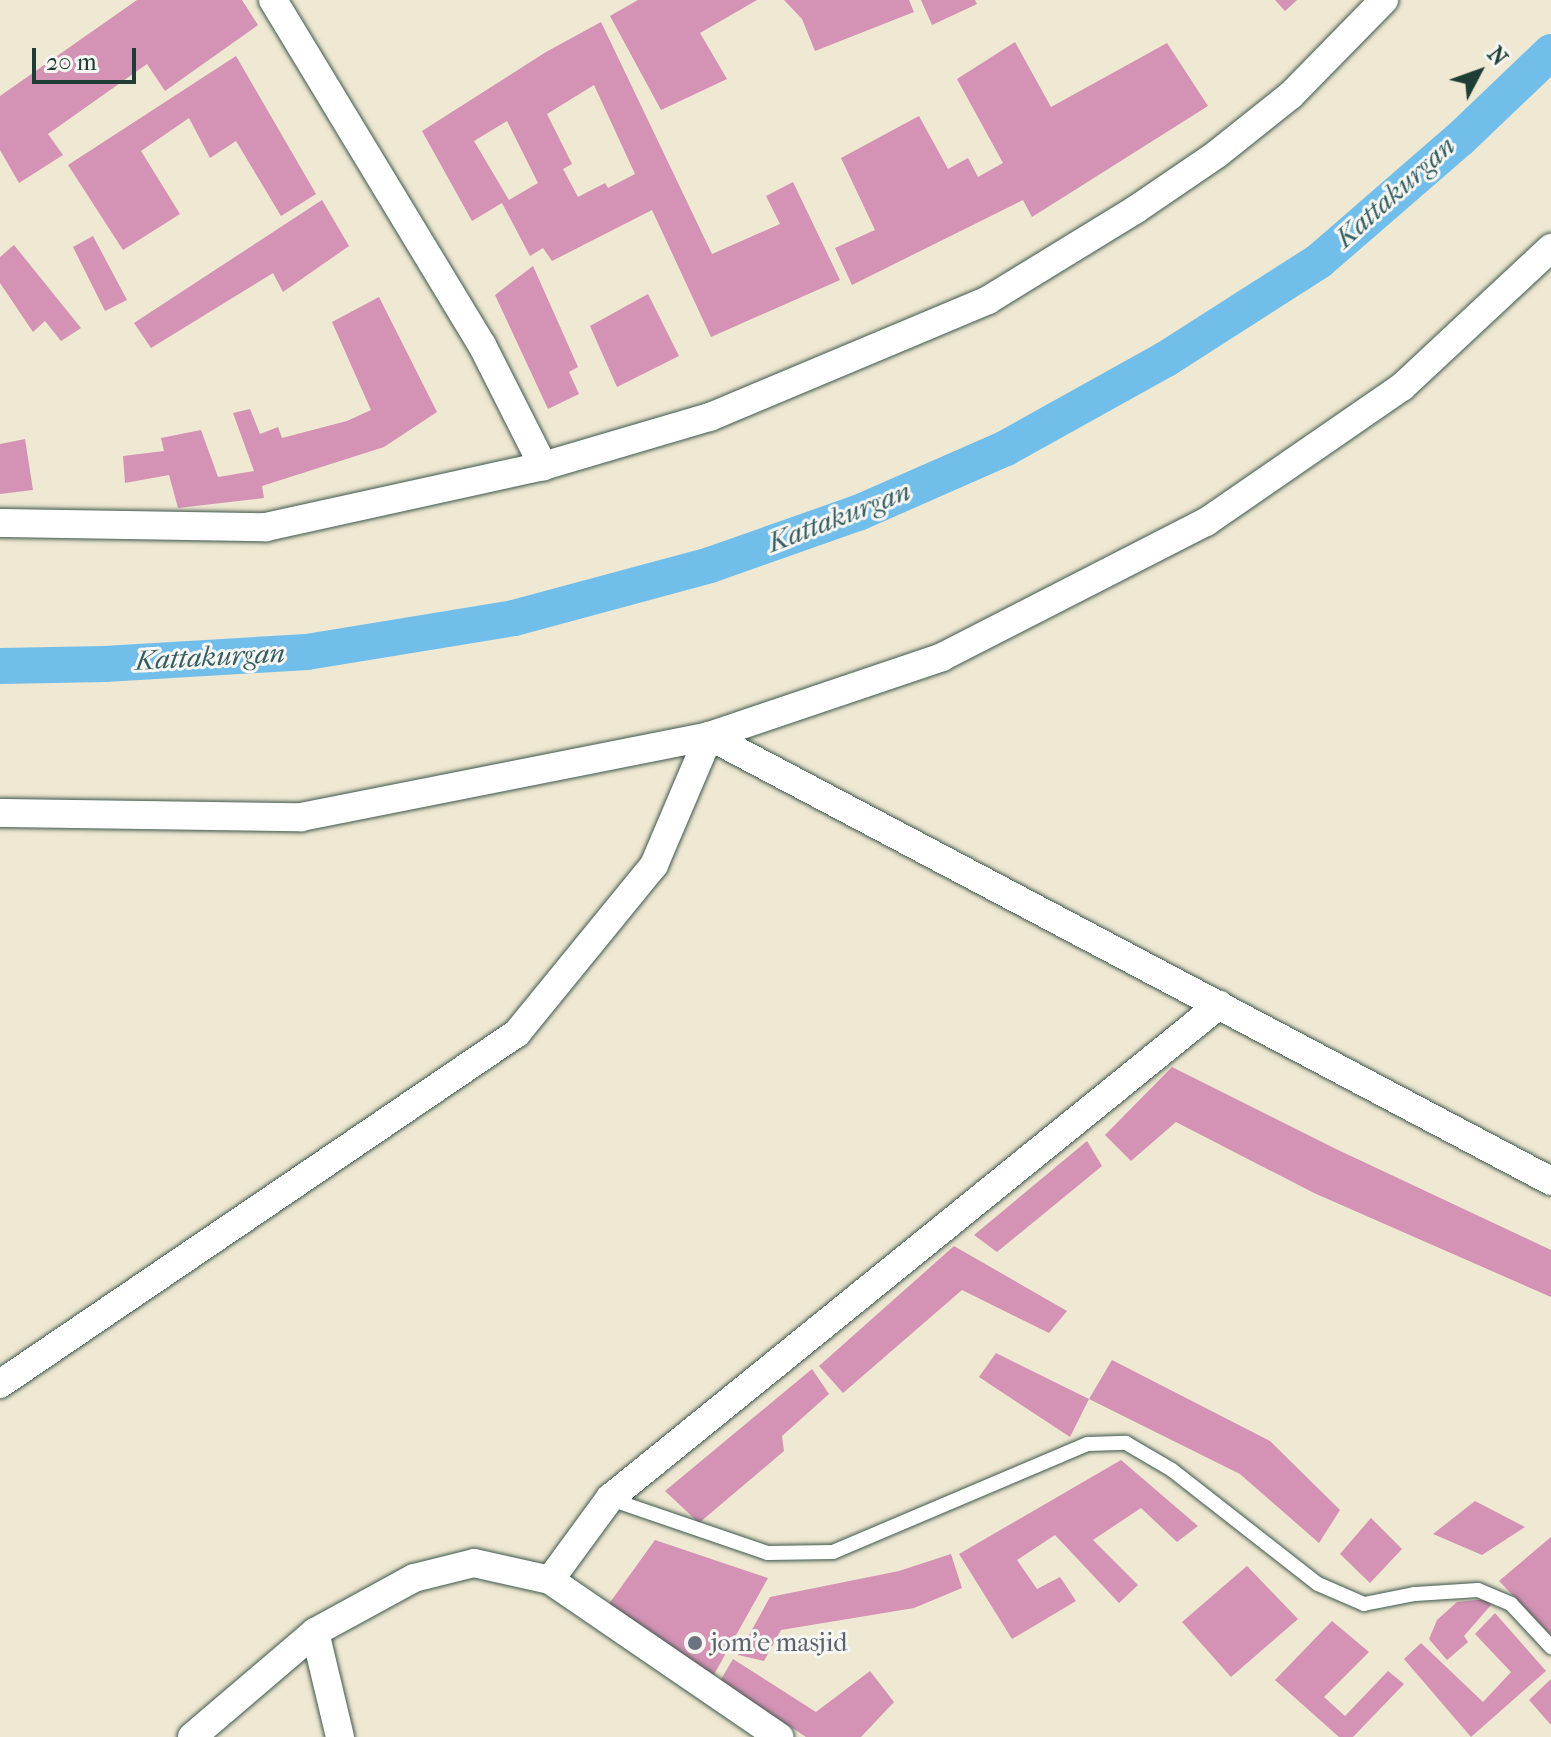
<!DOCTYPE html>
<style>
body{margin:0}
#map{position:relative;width:1551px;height:1737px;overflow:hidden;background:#efe8d2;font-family:"IM FELL French Canon",serif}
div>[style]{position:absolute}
.canal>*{height:36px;margin:-18px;padding:0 18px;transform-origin:18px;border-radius:18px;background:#71beeb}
.building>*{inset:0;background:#d492b5}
.roads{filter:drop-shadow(0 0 2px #3e574c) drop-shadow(0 0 2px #3e574c)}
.lane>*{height:14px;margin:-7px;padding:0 7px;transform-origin:7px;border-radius:7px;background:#fff}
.street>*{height:28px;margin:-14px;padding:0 14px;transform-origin:14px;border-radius:14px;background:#fff}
.dots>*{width:22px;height:22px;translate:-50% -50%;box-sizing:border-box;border:4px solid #f6f6f2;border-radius:50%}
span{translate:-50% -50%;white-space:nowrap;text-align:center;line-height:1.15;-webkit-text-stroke:6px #f6f6f2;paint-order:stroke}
.worship-label{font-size:26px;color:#5b616d}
.left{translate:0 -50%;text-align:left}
.water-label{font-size:28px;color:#345d62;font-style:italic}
.north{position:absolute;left:1439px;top:32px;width:80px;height:80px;-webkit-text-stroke:6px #f6f6f2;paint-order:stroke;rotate:49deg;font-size:22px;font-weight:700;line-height:32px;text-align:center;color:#1f3d34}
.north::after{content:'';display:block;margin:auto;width:28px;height:36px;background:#1f3d34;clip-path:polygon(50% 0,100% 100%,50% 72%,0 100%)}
.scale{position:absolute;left:32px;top:48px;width:104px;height:36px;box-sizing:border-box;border:4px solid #1f3d34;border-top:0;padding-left:10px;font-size:24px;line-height:28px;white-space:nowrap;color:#1f3d34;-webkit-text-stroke:6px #f6f6f2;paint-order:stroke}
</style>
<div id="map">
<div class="canal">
<div style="left:0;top:666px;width:105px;rotate:-1.1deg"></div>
<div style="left:105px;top:664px;width:202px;rotate:-3.4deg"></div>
<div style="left:307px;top:652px;width:210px;rotate:-9.3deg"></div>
<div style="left:514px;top:618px;width:203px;rotate:-15.1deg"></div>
<div style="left:710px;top:565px;width:157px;rotate:-19.4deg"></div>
<div style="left:858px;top:513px;width:162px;rotate:-23.7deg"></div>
<div style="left:1006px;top:448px;width:183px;rotate:-29.1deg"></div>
<div style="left:1166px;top:359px;width:182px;rotate:-32.6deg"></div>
<div style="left:1319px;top:261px;width:186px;rotate:-40.9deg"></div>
<div style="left:1460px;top:139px;width:126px;rotate:-43.7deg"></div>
</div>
<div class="building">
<div style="clip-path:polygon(137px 0,242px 0,258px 25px,165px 91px,147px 64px,48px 134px,63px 155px,19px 183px,0 150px,0 96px)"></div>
<div style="clip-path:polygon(638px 0,757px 0,700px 33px,727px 79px,661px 110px,610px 16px)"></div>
<div style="clip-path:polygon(784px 0,909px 0,914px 12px,815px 51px,802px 19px)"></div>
<div style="clip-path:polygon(921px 0,975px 0,977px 4px,932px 25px)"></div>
<div style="clip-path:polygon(1275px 0,1297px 0,1285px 11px)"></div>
<div style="clip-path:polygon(evenodd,601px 22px,712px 254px,780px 224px,766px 196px,793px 182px,840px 280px,711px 337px,652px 210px,552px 261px,543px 248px,530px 256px,502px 203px,472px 221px,422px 131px,546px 52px,601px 22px,594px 85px,635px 174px,608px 188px,605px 183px,578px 197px,563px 169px,572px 164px,547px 114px,594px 85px,601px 22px,507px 121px,538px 183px,509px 200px,474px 141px,507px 121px)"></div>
<div style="clip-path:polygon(1015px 42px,1051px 107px,1167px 43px,1208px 106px,1032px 217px,1023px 200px,852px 285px,835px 248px,875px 230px,841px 158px,919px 116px,948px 169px,968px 158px,978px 177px,1003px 163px,957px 79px)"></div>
<div style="clip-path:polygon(236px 56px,316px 194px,281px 216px,236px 141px,210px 158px,189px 118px,141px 151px,180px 214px,123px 250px,68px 165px)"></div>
<div style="clip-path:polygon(322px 200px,349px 246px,283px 292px,273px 273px,151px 348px,134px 323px)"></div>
<div style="clip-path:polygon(93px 236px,127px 300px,105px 311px,73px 247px)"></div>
<div style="clip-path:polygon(14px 245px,81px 328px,61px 341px,45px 321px,33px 332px,0 283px,0 257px)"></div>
<div style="clip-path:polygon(533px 266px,578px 367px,569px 372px,579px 394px,548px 409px,495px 295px)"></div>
<div style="clip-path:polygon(648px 294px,679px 356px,617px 387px,590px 326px)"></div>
<div style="clip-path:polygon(379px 297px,437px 412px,384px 447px,262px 486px,264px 498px,178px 508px,169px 475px,125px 483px,123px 456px,164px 451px,161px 438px,201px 430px,218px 477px,254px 471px,233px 413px,250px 409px,260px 434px,278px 427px,282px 438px,347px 421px,371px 410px,332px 322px)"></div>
<div style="clip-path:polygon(25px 439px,33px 490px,0 494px,0 444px)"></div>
<div style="clip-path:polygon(1172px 1067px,1336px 1149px,1551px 1250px,1551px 1297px,1314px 1193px,1176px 1122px,1131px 1161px,1105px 1135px)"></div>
<div style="clip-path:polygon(1087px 1141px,1102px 1166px,997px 1252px,974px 1235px)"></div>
<div style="clip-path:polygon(954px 1246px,1067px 1311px,1049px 1333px,962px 1290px,843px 1393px,819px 1366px)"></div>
<div style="clip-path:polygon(996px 1353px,1089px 1399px,1070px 1437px,979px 1377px)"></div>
<div style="clip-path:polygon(1112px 1360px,1270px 1441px,1340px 1510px,1319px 1543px,1240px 1474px,1089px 1399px)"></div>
<div style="clip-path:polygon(812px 1369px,829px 1394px,782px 1436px,784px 1451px,699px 1523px,665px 1491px)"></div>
<div style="clip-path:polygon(1121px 1460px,1198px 1526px,1177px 1542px,1141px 1508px,1093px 1540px,1138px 1585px,1119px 1603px,1055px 1535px,1017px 1560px,1037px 1589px,1060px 1577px,1076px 1601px,1012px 1639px,959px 1554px)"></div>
<div style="clip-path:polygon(1475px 1501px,1525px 1527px,1482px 1555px,1433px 1534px)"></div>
<div style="clip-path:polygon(1371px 1518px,1402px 1549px,1370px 1583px,1340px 1554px)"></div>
<div style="clip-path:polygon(1551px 1537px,1551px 1635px,1499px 1581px)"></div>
<div style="clip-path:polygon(655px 1540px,768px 1578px,712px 1678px,606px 1608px)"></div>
<div style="clip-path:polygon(951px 1554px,962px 1588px,914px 1608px,781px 1630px,764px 1661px,738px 1655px,770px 1597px,899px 1571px)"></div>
<div style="clip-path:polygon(1247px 1566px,1298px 1619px,1231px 1677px,1182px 1622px)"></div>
<div style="clip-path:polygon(1486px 1599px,1491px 1605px,1464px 1636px,1468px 1642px,1447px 1660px,1429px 1639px,1437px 1620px,1457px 1602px)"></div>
<div style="clip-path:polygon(1495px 1613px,1546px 1671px,1471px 1737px,1404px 1659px,1421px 1643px,1483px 1702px,1511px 1672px,1475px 1634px)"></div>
<div style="clip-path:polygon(1332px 1621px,1369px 1652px,1324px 1697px,1345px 1716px,1388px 1671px,1404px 1684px,1353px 1737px,1339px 1737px,1275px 1680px)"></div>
<div style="clip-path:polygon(733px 1659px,816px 1712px,870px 1671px,894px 1702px,861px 1737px,806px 1737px,720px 1681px)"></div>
<div style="clip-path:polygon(1551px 1679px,1551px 1725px,1529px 1700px)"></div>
</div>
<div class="roads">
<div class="lane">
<div style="left:610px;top:1499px;width:167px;rotate:18.9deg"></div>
<div style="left:768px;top:1553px;width:65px;rotate:-0.9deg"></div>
<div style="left:833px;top:1552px;width:277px;rotate:-23deg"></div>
<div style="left:1088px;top:1444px;width:38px;rotate:-2deg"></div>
<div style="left:1126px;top:1443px;width:53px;rotate:30.4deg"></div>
<div style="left:1172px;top:1470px;width:185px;rotate:38deg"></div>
<div style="left:1318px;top:1584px;width:50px;rotate:23.5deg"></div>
<div style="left:1364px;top:1604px;width:52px;rotate:-11.1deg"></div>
<div style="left:1415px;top:1594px;width:63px;rotate:-3.6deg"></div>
<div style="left:1478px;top:1590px;width:36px;rotate:23deg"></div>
<div style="left:1511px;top:1604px;width:59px;rotate:47.1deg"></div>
</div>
<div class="street">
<div style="left:273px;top:0;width:403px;rotate:58.8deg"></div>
<div style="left:482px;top:345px;width:136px;rotate:63.2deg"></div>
<div style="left:0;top:523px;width:266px;rotate:0.9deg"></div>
<div style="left:266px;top:527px;width:284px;rotate:-12.4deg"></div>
<div style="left:543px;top:466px;width:174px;rotate:-16.4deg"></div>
<div style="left:710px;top:417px;width:302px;rotate:-22.8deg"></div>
<div style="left:988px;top:300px;width:172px;rotate:-31.5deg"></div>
<div style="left:1135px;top:210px;width:99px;rotate:-34.3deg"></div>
<div style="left:1217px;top:154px;width:95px;rotate:-38.6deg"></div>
<div style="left:1291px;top:95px;width:133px;rotate:-45.6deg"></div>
<div style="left:0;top:813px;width:301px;rotate:0.8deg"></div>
<div style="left:301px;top:817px;width:416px;rotate:-11.2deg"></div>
<div style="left:709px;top:736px;width:246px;rotate:-18.7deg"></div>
<div style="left:942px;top:657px;width:297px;rotate:-27.1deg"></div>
<div style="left:1206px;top:522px;width:238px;rotate:-34.6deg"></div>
<div style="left:1402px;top:387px;width:204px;rotate:-43deg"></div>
<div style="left:0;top:1384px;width:625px;rotate:-34.17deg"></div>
<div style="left:517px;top:1033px;width:217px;rotate:-50.8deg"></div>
<div style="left:654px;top:865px;width:140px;rotate:-66.9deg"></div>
<div style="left:709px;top:736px;width:952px;rotate:27.86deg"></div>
<div style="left:550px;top:1580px;width:102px;rotate:-53.8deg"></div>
<div style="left:610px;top:1498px;width:784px;rotate:-38.99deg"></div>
<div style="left:315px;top:1632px;width:108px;rotate:76.6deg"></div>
<div style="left:192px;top:1737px;width:162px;rotate:-40.5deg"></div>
<div style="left:315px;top:1632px;width:113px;rotate:-28.6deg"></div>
<div style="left:414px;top:1578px;width:62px;rotate:-14deg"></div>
<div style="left:474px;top:1563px;width:78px;rotate:12.6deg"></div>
<div style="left:550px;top:1580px;width:278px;rotate:34.4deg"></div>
</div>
</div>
<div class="dots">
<div style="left:695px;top:1643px;background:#6b7280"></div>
</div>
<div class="worship-label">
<span class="left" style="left:711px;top:1643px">jom'e masjid</span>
</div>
<div class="water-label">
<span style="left:1395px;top:192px;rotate:-42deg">Kattakurgan</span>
<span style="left:839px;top:517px;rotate:-21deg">Kattakurgan</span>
<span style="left:210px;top:657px;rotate:-3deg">Kattakurgan</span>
</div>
<div class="north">N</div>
<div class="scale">20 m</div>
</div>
